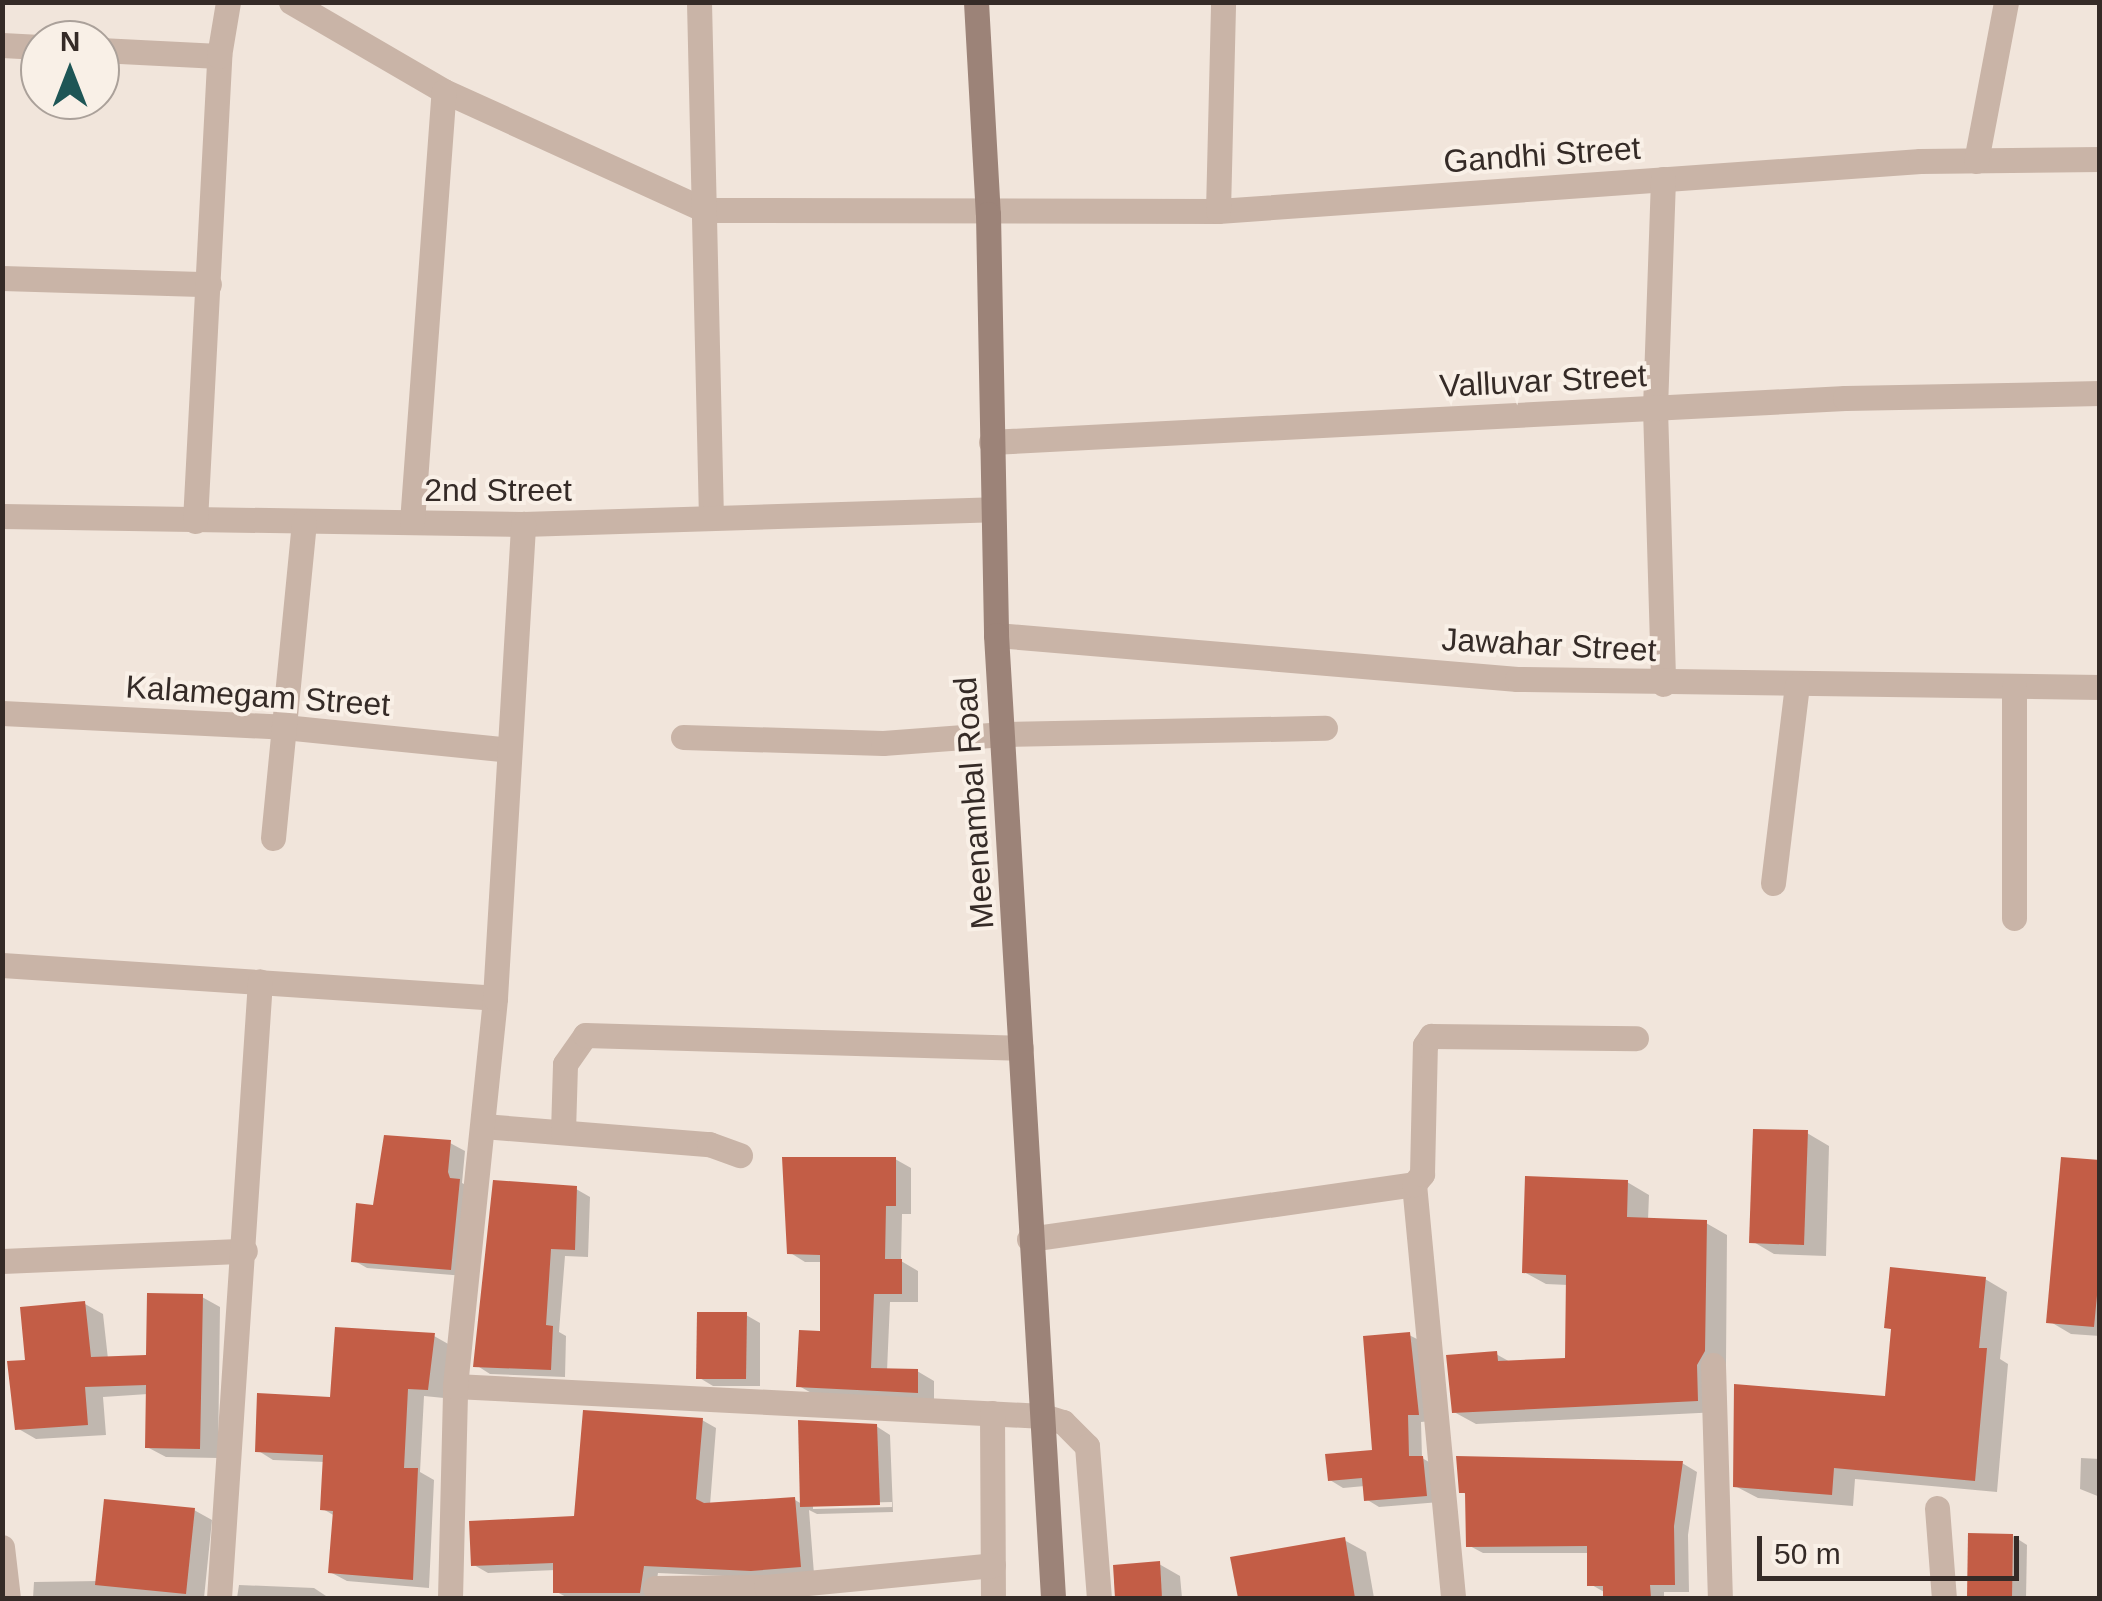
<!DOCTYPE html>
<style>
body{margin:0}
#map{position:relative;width:2102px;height:1601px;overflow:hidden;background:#f1e5db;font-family:Arial,sans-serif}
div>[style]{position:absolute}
.shadow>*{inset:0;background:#0003}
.building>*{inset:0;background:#c35d46}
.street>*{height:25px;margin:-12.5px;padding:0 12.5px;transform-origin:12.5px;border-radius:12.5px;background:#c9b4a7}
.secondary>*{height:25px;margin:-12.5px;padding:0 12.5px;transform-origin:12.5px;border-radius:12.5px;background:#9c8378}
span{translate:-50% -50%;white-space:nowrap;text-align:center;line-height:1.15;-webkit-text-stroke:8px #f9f0e7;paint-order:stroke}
.street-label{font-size:32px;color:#352b27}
.frame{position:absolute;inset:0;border:5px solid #352b27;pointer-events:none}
.north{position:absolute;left:20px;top:20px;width:100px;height:100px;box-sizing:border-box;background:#f9f0e7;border:2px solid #aba19a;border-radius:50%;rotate:0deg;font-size:28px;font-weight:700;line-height:40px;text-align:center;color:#352b27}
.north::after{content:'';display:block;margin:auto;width:35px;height:45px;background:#1e5656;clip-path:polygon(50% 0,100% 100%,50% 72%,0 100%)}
.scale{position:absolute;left:1757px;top:1536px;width:262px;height:45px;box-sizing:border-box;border:5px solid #352b27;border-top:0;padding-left:12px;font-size:30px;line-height:35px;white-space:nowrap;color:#352b27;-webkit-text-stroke:8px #f9f0e7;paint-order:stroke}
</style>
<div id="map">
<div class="shadow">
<div style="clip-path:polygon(1807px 1133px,1829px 1146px,1826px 1256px,1774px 1254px,1752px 1241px)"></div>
<div style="clip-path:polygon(450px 1143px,465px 1151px,462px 1183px,474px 1189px,465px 1276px,367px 1268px,353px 1260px,376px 1207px)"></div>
<div style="clip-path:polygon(895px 1159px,911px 1168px,911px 1214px,902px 1214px,901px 1261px,918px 1271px,918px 1302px,890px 1302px,887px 1371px,917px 1371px,934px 1381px,934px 1401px,815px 1395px,799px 1386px,822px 1334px,822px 1262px,805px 1262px,789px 1252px)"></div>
<div style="clip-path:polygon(2100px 1162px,2100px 1336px,2071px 1334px,2049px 1321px)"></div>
<div style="clip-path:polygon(1627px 1182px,1649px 1195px,1648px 1220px,1706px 1223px,1727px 1235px,1726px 1364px,1718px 1377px,1719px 1412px,1476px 1424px,1454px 1412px,1496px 1354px,1512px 1363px,1568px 1360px,1568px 1285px,1546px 1284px,1524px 1272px)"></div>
<div style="clip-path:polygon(576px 1189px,590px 1197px,588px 1257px,565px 1256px,559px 1332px,566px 1336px,565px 1377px,490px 1374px,476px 1365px)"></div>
<div style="clip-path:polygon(1985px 1279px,2007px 1292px,2000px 1359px,2008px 1364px,1997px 1492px,1855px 1479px,1853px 1506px,1758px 1498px,1735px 1486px,1887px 1398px,1893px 1330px,1887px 1327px)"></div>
<div style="clip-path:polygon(202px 1297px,220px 1307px,218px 1458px,166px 1457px,147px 1447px,148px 1394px,103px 1397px,106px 1435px,36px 1439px,17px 1428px,28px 1363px,85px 1304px,103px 1314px,108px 1359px,149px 1357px)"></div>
<div style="clip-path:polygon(746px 1315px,760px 1323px,760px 1386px,713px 1386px,698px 1377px)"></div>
<div style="clip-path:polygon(1409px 1335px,1423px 1342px,1432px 1421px,1421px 1422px,1422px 1458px,1436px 1466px,1440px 1502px,1379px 1507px,1366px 1499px,1365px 1486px,1343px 1488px,1330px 1480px,1375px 1453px)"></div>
<div style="clip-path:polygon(434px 1336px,450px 1345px,444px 1398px,424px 1396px,420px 1472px,434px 1480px,429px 1588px,347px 1581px,330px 1572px,335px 1516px,323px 1509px,325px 1462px,273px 1460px,257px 1450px)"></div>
<div style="clip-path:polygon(evenodd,702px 1420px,716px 1428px,710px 1505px,795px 1500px,802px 1504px,876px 1426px,890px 1435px,893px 1512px,817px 1514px,809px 1510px,814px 1574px,767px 1578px,658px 1573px,654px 1598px,568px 1598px,555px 1591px,556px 1570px,488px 1573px,474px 1565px,577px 1519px,702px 1420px,892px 1502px,892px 1507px,813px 1509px,813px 1504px,892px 1502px)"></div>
<div style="clip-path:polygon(2081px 1458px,2100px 1459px,2100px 1497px,2080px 1489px)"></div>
<div style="clip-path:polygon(1682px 1463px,1697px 1472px,1688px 1535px,1689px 1592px,1664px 1592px,1664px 1598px,1606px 1598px,1606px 1593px,1590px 1584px,1589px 1553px,1483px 1553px,1468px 1545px,1468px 1495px,1462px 1492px)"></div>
<div style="clip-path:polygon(194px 1510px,212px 1520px,204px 1598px,33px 1598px,34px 1582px,98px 1581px)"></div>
<div style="clip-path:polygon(2013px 1536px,2027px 1545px,2026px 1598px,1970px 1595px)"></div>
<div style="clip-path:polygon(1344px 1540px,1366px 1552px,1374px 1598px,1240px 1598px,1233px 1559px)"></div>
<div style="clip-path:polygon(1159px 1564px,1180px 1576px,1182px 1598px,1116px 1598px,1115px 1567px)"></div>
<div style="clip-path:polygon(239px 1585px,314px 1588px,329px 1598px,237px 1598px)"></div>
</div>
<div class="building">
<div style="clip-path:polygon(1753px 1129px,1808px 1130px,1804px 1245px,1749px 1243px)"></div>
<div style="clip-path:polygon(384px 1135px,451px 1140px,448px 1172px,450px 1178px,460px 1179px,451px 1270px,351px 1262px,356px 1203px,373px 1205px)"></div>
<div style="clip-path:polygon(782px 1157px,896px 1157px,896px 1206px,886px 1206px,885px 1259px,902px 1259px,902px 1294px,874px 1294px,871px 1368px,918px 1369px,918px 1393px,796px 1387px,799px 1330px,820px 1331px,820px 1255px,787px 1254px)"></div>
<div style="clip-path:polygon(2061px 1157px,2100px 1160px,2100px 1264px,2094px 1327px,2046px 1323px)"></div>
<div style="clip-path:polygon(1525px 1176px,1628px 1180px,1627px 1217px,1707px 1220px,1705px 1351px,1697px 1365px,1698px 1401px,1452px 1413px,1446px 1355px,1497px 1351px,1498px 1361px,1565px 1358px,1566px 1275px,1522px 1273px)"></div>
<div style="clip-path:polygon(493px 1180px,577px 1186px,575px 1250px,551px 1249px,546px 1325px,553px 1326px,551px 1370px,473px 1367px)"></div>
<div style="clip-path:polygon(1890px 1267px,1986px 1277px,1979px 1348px,1987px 1348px,1975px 1481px,1834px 1468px,1832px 1495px,1733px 1487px,1734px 1384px,1885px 1396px,1891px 1329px,1884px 1328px)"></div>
<div style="clip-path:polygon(147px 1293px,203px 1294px,200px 1449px,145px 1448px,146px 1385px,85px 1387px,88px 1425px,15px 1430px,7px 1361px,25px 1360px,20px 1307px,85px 1301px,91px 1357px,146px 1355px)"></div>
<div style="clip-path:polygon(697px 1312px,747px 1312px,746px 1379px,696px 1379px)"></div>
<div style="clip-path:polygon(335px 1327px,435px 1333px,428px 1390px,408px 1389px,404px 1468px,418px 1468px,413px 1580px,328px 1573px,333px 1511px,320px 1510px,323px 1455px,255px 1452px,257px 1393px,330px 1397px)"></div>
<div style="clip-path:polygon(1410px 1332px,1419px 1415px,1408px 1415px,1409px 1456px,1423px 1456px,1427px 1496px,1364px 1501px,1362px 1478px,1328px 1481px,1325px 1454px,1372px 1450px,1363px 1336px)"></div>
<div style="clip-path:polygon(583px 1410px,703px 1418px,696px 1499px,704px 1503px,795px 1497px,801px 1567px,751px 1571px,644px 1566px,640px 1593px,553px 1593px,553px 1563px,471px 1566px,469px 1521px,574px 1516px)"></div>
<div style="clip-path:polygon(798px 1420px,877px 1424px,880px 1505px,800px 1507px)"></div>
<div style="clip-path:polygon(1456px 1456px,1683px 1461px,1674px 1526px,1675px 1585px,1650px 1585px,1651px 1598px,1603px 1598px,1603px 1586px,1587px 1586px,1587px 1546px,1466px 1547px,1465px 1493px,1459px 1493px)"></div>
<div style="clip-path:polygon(104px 1499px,195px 1508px,186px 1594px,95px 1585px)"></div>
<div style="clip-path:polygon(1968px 1533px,2013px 1534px,2012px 1597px,1967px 1597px)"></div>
<div style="clip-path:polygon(1345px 1537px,1355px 1598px,1238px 1598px,1230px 1557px)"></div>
<div style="clip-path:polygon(1160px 1561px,1162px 1598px,1115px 1598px,1113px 1565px)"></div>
</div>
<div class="street">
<div style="left:291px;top:2px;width:177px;rotate:30.2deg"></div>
<div style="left:444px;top:91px;width:287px;rotate:24.5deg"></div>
<div style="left:705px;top:210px;width:513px;rotate:0.11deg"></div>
<div style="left:1218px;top:211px;width:704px;rotate:-4.07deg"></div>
<div style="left:1920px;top:161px;width:180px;rotate:-0.6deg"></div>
<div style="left:699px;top:2px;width:516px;rotate:88.67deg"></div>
<div style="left:2px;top:45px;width:38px;rotate:3deg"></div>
<div style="left:100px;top:50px;width:119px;rotate:2.9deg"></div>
<div style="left:1976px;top:161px;width:162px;rotate:-79.3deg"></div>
<div style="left:1663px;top:179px;width:229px;rotate:92deg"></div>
<div style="left:1655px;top:408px;width:276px;rotate:88.3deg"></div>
<div style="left:1218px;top:211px;width:209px;rotate:-88.6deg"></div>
<div style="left:2px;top:278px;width:207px;rotate:1.7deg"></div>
<div style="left:991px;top:442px;width:855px;rotate:-2.95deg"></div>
<div style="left:1845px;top:398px;width:255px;rotate:-1.1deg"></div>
<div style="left:2px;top:516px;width:521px;rotate:0.88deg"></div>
<div style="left:523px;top:524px;width:470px;rotate:-1.8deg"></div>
<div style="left:195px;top:521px;width:466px;rotate:-87deg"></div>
<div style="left:219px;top:56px;width:55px;rotate:-80.5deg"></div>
<div style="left:412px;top:522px;width:432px;rotate:-85.8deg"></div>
<div style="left:996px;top:635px;width:523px;rotate:4.83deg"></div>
<div style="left:1517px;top:679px;width:583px;rotate:0.79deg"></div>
<div style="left:2014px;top:687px;width:231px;rotate:90deg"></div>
<div style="left:2px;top:713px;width:282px;rotate:2.8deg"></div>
<div style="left:284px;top:727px;width:226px;rotate:5.8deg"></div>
<div style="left:683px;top:737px;width:200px;rotate:1.7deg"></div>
<div style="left:883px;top:743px;width:121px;rotate:-4.3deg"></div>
<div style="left:1004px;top:734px;width:321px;rotate:-1.1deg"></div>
<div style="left:273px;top:838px;width:318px;rotate:-84.4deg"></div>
<div style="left:1773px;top:883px;width:199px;rotate:-83.1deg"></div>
<div style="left:2px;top:965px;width:494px;rotate:3.8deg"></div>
<div style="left:483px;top:1126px;width:227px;rotate:4.6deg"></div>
<div style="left:709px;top:1144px;width:33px;rotate:20deg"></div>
<div style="left:563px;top:1132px;width:68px;rotate:-88.3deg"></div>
<div style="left:565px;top:1064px;width:35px;rotate:-55deg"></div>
<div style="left:585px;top:1035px;width:436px;rotate:1.7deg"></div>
<div style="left:1414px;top:1184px;width:416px;rotate:84.6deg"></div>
<div style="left:1029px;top:1239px;width:389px;rotate:-8.1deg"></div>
<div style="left:1414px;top:1184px;width:13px;rotate:-51deg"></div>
<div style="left:1422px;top:1174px;width:129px;rotate:-88.7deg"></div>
<div style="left:1425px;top:1045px;width:11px;rotate:-56deg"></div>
<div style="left:1431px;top:1036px;width:205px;rotate:0.6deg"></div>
<div style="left:2px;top:1261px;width:243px;rotate:-2.4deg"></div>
<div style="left:1713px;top:1365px;width:233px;rotate:88.3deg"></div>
<div style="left:455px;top:1386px;width:589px;rotate:2.92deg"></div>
<div style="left:1043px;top:1416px;width:21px;rotate:17deg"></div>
<div style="left:1063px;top:1422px;width:34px;rotate:45deg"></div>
<div style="left:1087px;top:1446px;width:152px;rotate:85.5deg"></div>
<div style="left:992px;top:1413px;width:185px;rotate:89.7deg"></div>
<div style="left:1937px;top:1508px;width:90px;rotate:85.6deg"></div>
<div style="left:2px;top:1547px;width:51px;rotate:83.3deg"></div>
<div style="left:655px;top:1588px;width:111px;rotate:-0.5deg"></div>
<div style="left:766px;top:1587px;width:228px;rotate:-5.5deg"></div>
<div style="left:219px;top:1598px;width:618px;rotate:-86.2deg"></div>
<div style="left:450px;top:1598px;width:212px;rotate:-88.6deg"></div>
<div style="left:455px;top:1386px;width:390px;rotate:-84.1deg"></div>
<div style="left:495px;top:998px;width:475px;rotate:-86.6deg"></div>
</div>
<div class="secondary">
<div style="left:976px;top:2px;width:212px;rotate:86.8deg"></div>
<div style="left:988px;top:214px;width:421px;rotate:88.9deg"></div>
<div style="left:996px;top:635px;width:965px;rotate:86.61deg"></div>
</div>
<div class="street-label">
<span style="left:1542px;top:155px;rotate:-4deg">Gandhi Street</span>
<span style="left:1543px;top:381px;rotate:-3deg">Valluvar Street</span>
<span style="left:498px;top:490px">2nd Street</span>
<span style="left:1549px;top:645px;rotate:3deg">Jawahar Street</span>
<span style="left:258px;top:696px;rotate:4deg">Kalamegam Street</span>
<span style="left:974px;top:803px;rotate:-94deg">Meenambal Road</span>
</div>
<div class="frame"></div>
<div class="north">N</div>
<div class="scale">50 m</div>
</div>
